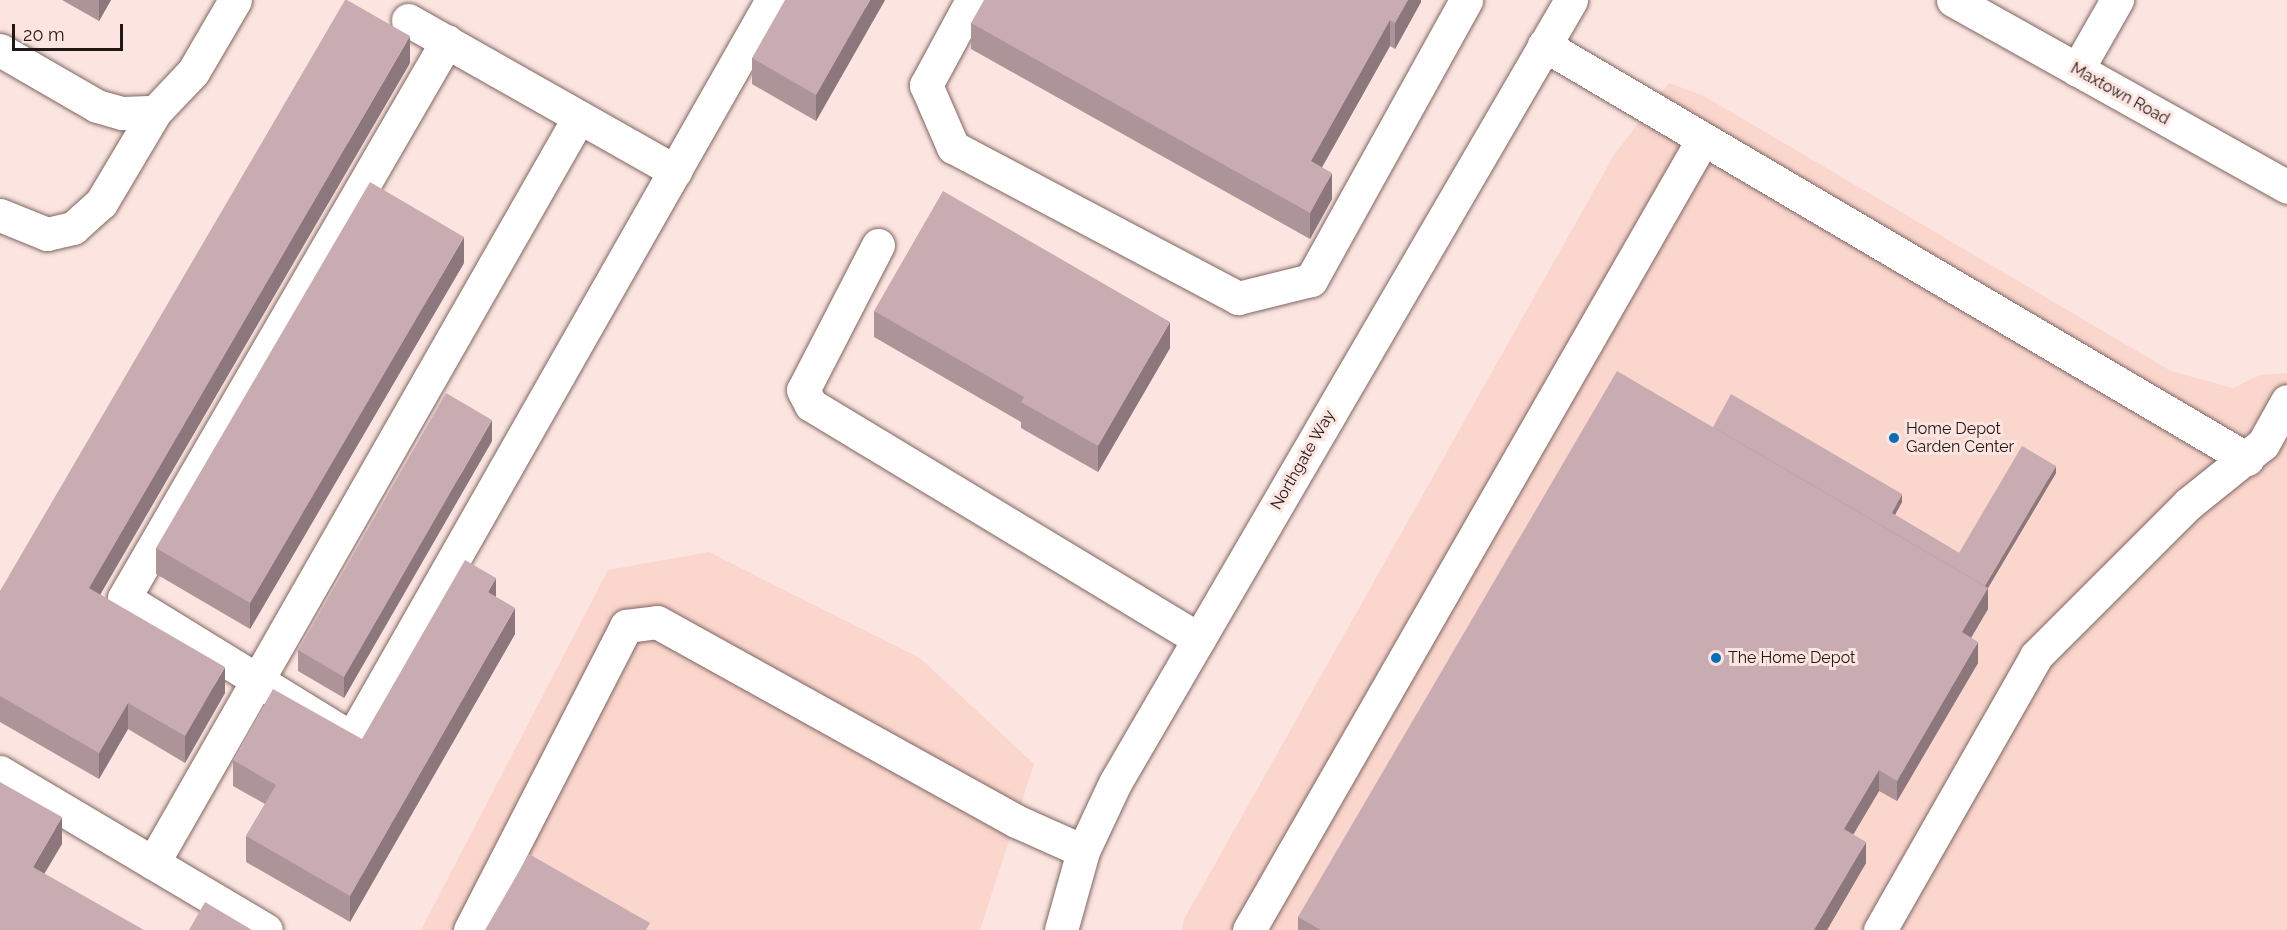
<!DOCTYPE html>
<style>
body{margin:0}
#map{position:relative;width:2287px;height:930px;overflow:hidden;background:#fce5e0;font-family:Raleway,sans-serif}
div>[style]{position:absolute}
.built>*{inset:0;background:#fbd6cd}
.roads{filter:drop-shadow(0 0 2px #7f6661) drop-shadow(0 0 2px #7f6661)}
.minor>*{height:33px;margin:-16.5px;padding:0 16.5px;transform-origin:16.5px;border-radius:16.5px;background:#fff}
.major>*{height:33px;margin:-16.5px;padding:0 16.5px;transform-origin:16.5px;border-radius:16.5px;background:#fff}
.wall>*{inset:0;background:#ac9498}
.shaded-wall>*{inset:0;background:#8c787c}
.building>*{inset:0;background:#c8acb1}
.dots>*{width:16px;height:16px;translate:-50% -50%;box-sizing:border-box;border:3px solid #fce5e0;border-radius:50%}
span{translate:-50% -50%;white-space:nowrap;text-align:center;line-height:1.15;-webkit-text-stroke:6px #fce5e0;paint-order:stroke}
.street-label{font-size:16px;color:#211715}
.poi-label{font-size:16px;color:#211715}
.left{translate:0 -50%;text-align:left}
.scale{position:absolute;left:12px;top:24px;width:111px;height:27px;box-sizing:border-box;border:3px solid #211715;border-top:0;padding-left:8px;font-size:18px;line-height:21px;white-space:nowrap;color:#211715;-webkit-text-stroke:4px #fce5e0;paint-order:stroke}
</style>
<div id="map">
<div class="built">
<div style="clip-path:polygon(1669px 83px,1704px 96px,2171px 371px,2233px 388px,2260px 375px,2287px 373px,2287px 930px,1182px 930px,1184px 919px,1614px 155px)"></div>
<div style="clip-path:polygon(709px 552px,920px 658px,1034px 764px,980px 930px,421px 930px,608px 570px)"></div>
</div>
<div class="roads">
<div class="minor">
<div style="left:972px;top:0;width:97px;rotate:118.4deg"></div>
<div style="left:926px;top:85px;width:68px;rotate:66.5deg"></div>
<div style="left:953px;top:147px;width:323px;rotate:27.9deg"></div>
<div style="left:1238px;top:298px;width:75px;rotate:-13.9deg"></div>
<div style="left:1311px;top:280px;width:320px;rotate:-61deg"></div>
<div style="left:408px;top:20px;width:307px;rotate:29.5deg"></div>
<div style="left:447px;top:41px;width:644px;rotate:120.11deg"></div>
<div style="left:124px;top:598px;width:268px;rotate:31.6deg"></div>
<div style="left:352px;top:738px;width:849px;rotate:-60.36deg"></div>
<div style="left:1544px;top:45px;width:816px;rotate:30.49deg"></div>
<div style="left:0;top:50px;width:112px;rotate:30deg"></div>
<div style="left:97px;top:106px;width:26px;rotate:16deg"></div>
<div style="left:122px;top:113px;width:33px;rotate:-2deg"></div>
<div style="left:155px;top:112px;width:55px;rotate:-46.5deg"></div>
<div style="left:193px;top:72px;width:83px;rotate:-59.7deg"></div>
<div style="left:2077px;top:70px;width:81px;rotate:-60.3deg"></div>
<div style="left:0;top:215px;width:51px;rotate:22deg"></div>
<div style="left:47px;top:234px;width:27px;rotate:-13deg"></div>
<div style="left:73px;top:228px;width:38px;rotate:-42deg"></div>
<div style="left:101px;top:203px;width:106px;rotate:-59.3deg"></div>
<div style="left:878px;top:245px;width:163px;rotate:117.3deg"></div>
<div style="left:803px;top:390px;width:17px;rotate:62deg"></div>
<div style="left:811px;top:405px;width:453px;rotate:31.1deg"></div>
<div style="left:0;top:772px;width:309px;rotate:30.7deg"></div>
<div style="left:153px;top:863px;width:859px;rotate:-60.27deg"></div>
<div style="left:470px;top:930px;width:342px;rotate:-62.8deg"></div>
<div style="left:626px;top:626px;width:31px;rotate:-7deg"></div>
<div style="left:657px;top:622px;width:410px;rotate:29deg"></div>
<div style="left:1016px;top:821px;width:73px;rotate:24.1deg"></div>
<div style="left:1061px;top:930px;width:82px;rotate:-74.4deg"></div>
<div style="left:1083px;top:851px;width:75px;rotate:-64.8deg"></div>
<div style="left:1115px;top:783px;width:906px;rotate:-59.78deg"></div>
<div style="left:1249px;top:930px;width:912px;rotate:-60.15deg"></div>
<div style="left:1880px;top:930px;width:315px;rotate:-60.3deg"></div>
<div style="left:2036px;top:656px;width:215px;rotate:-45deg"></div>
<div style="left:2188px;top:504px;width:96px;rotate:-38.7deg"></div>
<div style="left:2263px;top:444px;width:49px;rotate:-60.8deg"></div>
</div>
<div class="major">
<div style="left:1953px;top:0;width:383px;rotate:29.2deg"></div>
</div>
</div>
<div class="wall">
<div style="clip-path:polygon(62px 0,111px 0,99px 21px)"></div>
<div style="clip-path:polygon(885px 0,816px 121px,752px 84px,752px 58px)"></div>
<div style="clip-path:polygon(1421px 0,1421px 2px,1395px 49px,1390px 46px,1322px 167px,1332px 199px,1310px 239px,971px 49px,971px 23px)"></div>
<div style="clip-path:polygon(410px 63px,100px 594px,225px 693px,185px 763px,128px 729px,99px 779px,0 722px,0 591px)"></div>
<div style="clip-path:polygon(464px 263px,250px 629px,156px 574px,156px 548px)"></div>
<div style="clip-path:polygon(874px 311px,1170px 348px,1098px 472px,1021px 428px,1021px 422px,874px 337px)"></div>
<div style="clip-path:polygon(1713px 427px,1902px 502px,1895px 515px,1959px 553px,2056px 473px,1988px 588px,1988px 609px,1971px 638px,1978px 663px,1897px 801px,1879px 791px,1853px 835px,1866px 863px,1827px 930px,1298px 930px,1298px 917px)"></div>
<div style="clip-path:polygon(492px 441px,344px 698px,298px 671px,298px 650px)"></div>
<div style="clip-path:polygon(515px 634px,350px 922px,246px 862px,246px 836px,265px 804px,233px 786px,233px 760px,362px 739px)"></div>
</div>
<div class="shaded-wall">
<div style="clip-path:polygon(99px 0,111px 0,99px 21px)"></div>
<div style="clip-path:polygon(870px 0,885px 0,816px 121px,816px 95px)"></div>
<div style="clip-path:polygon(1408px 0,1421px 0,1421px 2px,1395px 49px,1395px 23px)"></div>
<div style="clip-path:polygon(1390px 20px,1390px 46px,1311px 187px,1311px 161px)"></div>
<div style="clip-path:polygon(410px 36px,410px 63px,89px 614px,89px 588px)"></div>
<div style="clip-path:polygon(1332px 173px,1332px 199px,1310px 239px,1310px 213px)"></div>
<div style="clip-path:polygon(464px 237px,464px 263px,250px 629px,250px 603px)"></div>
<div style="clip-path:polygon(1170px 322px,1170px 348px,1098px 472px,1098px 446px)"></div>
<div style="clip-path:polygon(492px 420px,492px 441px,344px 698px,344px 677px)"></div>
<div style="clip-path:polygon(2056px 466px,2056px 473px,1979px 603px,1979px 596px)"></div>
<div style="clip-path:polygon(1902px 494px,1902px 502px,1892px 520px,1892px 513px)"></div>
<div style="clip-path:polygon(496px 578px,496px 604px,488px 592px)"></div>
<div style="clip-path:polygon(1988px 588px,1988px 609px,1962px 653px,1962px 632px)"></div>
<div style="clip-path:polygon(515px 608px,515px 634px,350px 922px,350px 896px)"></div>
<div style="clip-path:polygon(1978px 642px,1978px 663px,1897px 801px,1897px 781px)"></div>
<div style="clip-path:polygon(225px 667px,225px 693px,185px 763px,185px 736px)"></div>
<div style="clip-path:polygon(128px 703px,128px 729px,99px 779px,99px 753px)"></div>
<div style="clip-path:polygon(1879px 770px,1879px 791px,1844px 850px,1844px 829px)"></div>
<div style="clip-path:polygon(62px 817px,62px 844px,33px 893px,33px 867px)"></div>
<div style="clip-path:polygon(1866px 842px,1866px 863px,1827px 930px,1814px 930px)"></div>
</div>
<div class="building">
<div style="clip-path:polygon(345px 0,347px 0,410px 36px,89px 588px,225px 667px,185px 736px,128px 703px,99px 753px,0 696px,0 591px)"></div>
<div style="clip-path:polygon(785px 0,870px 0,816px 95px,752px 58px)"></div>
<div style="clip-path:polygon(984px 0,1408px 0,1395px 23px,1390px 20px,1311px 161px,1332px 173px,1310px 213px,971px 23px)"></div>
<div style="clip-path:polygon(370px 182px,464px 237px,250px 603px,156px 548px)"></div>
<div style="clip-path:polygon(943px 191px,1170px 322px,1098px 446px,1021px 402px,1024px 397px,874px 311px)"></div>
<div style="clip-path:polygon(1617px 371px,1988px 588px,1962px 632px,1978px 642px,1897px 781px,1879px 770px,1844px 829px,1866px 842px,1814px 930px,1321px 930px,1298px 917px)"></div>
<div style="clip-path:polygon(446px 393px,492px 420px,344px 677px,298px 650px)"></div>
<div style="clip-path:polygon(1731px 394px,1902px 494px,1892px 513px,1959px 553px,2022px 446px,2056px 466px,1985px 586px,1713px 427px)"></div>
<div style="clip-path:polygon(465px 560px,496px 578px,488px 592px,515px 608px,350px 896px,246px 836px,276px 785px,233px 760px,273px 689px,362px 739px)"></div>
<div style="clip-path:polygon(0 782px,62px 817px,33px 867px,144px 930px,0 930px)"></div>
<div style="clip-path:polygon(529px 854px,650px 923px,646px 930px,485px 930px)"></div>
<div style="clip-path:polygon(205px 902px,252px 930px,189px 930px)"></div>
</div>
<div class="dots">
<div style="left:1894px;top:438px;background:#096eba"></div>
<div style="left:1716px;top:658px;background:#096eba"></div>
</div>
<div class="street-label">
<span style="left:2120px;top:94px;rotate:29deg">Maxtown Road</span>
<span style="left:1303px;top:460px;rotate:-60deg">Northgate Way</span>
</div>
<div class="poi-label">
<span class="left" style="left:1906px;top:438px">Home Depot<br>Garden Center</span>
<span class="left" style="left:1728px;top:658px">The Home Depot</span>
</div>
<div class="scale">20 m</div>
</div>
